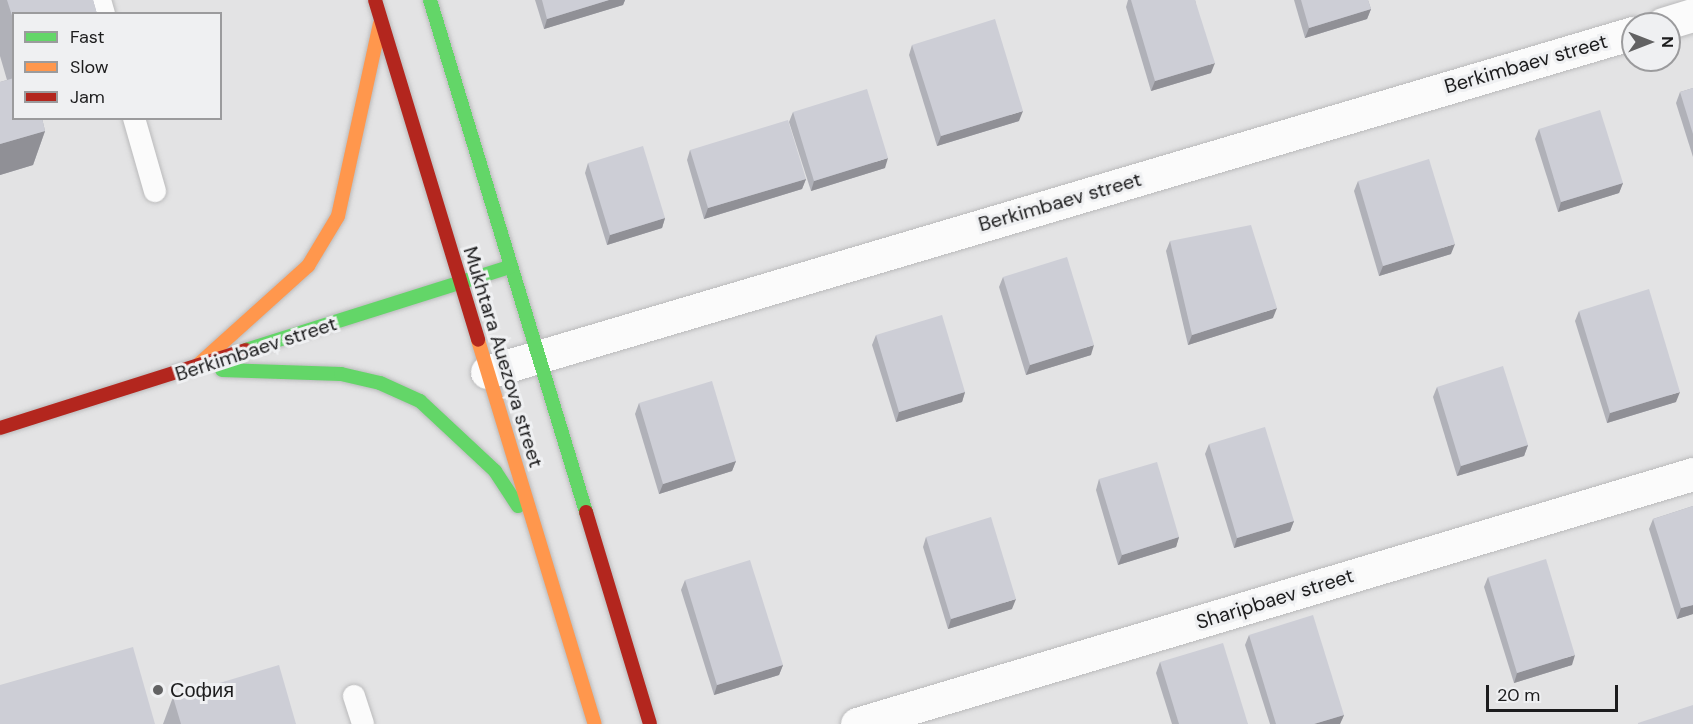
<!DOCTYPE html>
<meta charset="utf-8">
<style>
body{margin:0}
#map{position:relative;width:1693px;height:724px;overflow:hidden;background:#e3e3e4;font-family:"DM Sans",sans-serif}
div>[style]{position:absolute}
.roads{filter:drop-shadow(0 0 2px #bababb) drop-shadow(0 0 2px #bababb)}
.lane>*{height:22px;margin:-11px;padding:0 11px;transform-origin:11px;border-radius:11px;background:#fbfbfb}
.street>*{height:33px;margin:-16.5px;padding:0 16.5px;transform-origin:16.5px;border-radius:16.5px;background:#fbfbfb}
.fast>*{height:14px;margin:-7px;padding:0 7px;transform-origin:7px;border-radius:7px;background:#63d668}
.slow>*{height:14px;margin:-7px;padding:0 7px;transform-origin:7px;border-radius:7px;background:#ff974d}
.jam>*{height:14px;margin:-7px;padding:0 7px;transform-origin:7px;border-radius:7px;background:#b3261e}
.wall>*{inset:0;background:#b0b1b8}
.shaded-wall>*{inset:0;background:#909096}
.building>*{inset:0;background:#cdced6}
.dots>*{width:16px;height:16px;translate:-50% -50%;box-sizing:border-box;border:3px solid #eff0f2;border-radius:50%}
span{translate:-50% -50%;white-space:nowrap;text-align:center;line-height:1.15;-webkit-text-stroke:6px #eff0f2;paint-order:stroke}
.street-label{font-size:20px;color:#1c1c1d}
.poi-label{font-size:20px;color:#1c1c1d}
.left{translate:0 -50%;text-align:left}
.legend{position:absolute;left:12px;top:12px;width:210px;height:108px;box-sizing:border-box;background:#eff0f2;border:2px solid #9b9b9d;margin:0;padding:8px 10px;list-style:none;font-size:18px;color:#1c1c1d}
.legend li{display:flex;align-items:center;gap:12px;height:30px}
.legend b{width:30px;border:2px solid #9b9b9d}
.north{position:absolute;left:1621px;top:12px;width:60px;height:60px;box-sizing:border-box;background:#eff0f2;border:2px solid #9b9b9d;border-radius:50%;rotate:90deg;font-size:16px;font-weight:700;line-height:24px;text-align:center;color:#1c1c1d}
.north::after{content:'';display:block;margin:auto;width:21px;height:27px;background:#626263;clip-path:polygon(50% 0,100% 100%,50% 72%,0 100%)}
.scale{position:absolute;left:1486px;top:685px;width:132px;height:27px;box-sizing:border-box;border:3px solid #1c1c1d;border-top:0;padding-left:8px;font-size:18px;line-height:21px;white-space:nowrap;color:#1c1c1d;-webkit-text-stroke:4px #eff0f2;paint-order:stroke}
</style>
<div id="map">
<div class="roads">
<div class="lane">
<div style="left:100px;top:0;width:15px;rotate:74deg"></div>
<div style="left:134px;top:118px;width:76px;rotate:74deg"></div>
<div style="left:354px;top:696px;width:29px;rotate:72deg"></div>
</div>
<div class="street">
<div style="left:1663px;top:24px;width:31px;rotate:-17deg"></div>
<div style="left:487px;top:372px;width:1195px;rotate:-16.48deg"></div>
<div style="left:857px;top:724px;width:873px;rotate:-16.65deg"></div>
</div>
<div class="fast">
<div style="left:430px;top:0;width:535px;rotate:73.05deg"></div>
<div style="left:246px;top:350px;width:277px;rotate:-17.5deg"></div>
<div style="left:222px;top:370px;width:119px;rotate:1.9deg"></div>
<div style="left:341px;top:374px;width:40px;rotate:13deg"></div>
<div style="left:380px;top:383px;width:44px;rotate:24.2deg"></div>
<div style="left:420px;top:401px;width:103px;rotate:43deg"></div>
<div style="left:495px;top:471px;width:42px;rotate:56.7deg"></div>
</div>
<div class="slow">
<div style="left:478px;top:340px;width:401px;rotate:73.1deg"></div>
<div style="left:199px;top:364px;width:147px;rotate:-42deg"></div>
<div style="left:308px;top:266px;width:58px;rotate:-59deg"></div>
<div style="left:338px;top:216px;width:197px;rotate:-77.7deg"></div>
</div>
<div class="jam">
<div style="left:375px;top:0;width:355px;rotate:73.1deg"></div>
<div style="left:0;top:428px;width:258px;rotate:-17.6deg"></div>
<div style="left:586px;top:512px;width:221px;rotate:73.2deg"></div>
</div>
</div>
<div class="wall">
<div style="clip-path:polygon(0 0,93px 0,97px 14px,14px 14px,14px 118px,42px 118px,45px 131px,33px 165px,0 175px,0 82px,7px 80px,0 56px)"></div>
<div style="clip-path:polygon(535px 0,625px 0,623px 5px,544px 29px)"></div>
<div style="clip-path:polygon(1128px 0,1195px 0,1211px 73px,1151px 91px,1126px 7px)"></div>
<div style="clip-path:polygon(1294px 0,1368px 0,1371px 9px,1367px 19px,1305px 38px)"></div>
<div style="clip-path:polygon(912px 45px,1019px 121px,937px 146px,909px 55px)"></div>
<div style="clip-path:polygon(1693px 88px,1693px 157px,1676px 103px,1680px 92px)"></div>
<div style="clip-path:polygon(793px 112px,885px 168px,811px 191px,789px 122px)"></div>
<div style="clip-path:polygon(1539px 129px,1623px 183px,1619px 193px,1558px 212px,1535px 139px)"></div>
<div style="clip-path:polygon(690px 150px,806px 179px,802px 189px,704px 219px,687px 160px)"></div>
<div style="clip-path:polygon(588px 163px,665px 218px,662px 228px,607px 245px,585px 173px)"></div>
<div style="clip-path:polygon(1358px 181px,1451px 254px,1379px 276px,1354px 191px)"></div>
<div style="clip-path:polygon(1170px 241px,1273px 318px,1188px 345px,1166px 251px)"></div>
<div style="clip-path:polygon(1003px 277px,1091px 355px,1026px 375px,999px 287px)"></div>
<div style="clip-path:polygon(1579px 311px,1676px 402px,1607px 423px,1575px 321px)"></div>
<div style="clip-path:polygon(876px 335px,965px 392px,962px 402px,896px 422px,872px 345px)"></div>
<div style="clip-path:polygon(1437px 387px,1528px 445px,1524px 456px,1457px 476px,1433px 397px)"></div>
<div style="clip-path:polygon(639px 403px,736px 461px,732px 471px,659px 494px,635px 414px)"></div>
<div style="clip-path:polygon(1209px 444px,1294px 521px,1290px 531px,1234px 548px,1205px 454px)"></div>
<div style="clip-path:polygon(1099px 479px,1179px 537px,1176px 547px,1118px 565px,1096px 490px)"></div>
<div style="clip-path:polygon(1693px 506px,1693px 614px,1677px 619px,1649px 529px,1653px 519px)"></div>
<div style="clip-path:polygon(926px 537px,1012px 609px,948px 629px,923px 547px)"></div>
<div style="clip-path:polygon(1488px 577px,1572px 665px,1514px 683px,1484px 587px)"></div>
<div style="clip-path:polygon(685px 580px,783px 665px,779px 675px,714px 695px,681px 590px)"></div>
<div style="clip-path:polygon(1249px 635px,1344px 715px,1340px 724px,1270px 724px,1245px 645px)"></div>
<div style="clip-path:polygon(1160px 662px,1248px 724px,1172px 724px,1156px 673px)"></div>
<div style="clip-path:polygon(173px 697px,296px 724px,163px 724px)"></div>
</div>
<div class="shaded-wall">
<div style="clip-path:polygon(609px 0,625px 0,623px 5px,544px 29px,547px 19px)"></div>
<div style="clip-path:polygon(1371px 9px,1367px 19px,1305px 38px,1309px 28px)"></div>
<div style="clip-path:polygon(1215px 63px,1211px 73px,1151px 91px,1155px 81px)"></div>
<div style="clip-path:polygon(1023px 111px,1019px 121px,937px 146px,941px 136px)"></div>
<div style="clip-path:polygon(45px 131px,33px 165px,0 175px,0 144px)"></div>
<div style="clip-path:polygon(888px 158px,885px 168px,811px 191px,814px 181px)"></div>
<div style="clip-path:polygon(806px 179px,802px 189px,704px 219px,708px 208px)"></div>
<div style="clip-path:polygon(1623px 183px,1619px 193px,1558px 212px,1561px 202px)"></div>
<div style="clip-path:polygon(665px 218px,662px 228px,607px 245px,610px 235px)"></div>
<div style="clip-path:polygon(1455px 244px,1451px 254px,1379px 276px,1383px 266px)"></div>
<div style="clip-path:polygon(1277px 308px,1273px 318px,1188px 345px,1192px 335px)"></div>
<div style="clip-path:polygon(1094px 345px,1091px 355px,1026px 375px,1030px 365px)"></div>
<div style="clip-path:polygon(965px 392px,962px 402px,896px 422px,899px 412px)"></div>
<div style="clip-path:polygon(1680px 392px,1676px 402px,1607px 423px,1610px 413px)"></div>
<div style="clip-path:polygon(1528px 445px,1524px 456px,1457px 476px,1461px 466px)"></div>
<div style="clip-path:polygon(736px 461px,732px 471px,659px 494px,663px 484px)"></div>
<div style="clip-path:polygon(1294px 521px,1290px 531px,1234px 548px,1237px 538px)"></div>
<div style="clip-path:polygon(1179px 537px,1176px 547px,1118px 565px,1122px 555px)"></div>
<div style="clip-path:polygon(1016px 599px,1012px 609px,948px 629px,951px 619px)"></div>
<div style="clip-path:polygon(1693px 605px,1693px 614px,1677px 619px,1681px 608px)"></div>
<div style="clip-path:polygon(1575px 655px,1572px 665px,1514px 683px,1517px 673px)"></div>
<div style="clip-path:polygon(783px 665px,779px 675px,714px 695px,717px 685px)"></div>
<div style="clip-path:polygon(1344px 715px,1340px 724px,1314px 724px)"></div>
</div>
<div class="building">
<div style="clip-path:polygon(7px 0,93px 0,97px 14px,14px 14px,14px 22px)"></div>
<div style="clip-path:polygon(542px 0,609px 0,547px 19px)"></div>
<div style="clip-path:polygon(1131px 0,1195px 0,1215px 63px,1155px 81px)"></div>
<div style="clip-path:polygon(1301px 0,1368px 0,1371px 9px,1309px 28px)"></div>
<div style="clip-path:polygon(995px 19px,1023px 111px,941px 136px,912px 45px)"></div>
<div style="clip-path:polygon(14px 78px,14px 118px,42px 118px,45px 131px,0 144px,0 82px)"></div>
<div style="clip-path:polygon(1693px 88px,1693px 134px,1680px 92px)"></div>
<div style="clip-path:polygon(867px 89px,888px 158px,814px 181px,793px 112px)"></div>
<div style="clip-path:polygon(1600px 110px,1623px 183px,1561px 202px,1539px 129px)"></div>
<div style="clip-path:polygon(788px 120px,806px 179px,708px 208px,690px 150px)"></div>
<div style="clip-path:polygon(643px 146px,665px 218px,610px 235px,588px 163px)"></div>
<div style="clip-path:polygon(1429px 159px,1455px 244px,1383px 266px,1358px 181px)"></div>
<div style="clip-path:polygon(1251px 225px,1277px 308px,1192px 335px,1170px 241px)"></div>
<div style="clip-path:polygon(1067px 257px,1094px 345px,1030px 365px,1003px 277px)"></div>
<div style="clip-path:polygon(1649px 289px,1680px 392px,1610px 413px,1579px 311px)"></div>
<div style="clip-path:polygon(942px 315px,965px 392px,899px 412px,876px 335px)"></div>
<div style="clip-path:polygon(1503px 366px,1528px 445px,1461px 466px,1437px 387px)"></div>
<div style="clip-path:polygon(712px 381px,736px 461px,663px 484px,639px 403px)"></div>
<div style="clip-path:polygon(1265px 427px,1294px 521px,1237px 538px,1209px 444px)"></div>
<div style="clip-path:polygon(1157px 462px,1179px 537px,1122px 555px,1099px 479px)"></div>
<div style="clip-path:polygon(1693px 506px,1693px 605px,1681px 608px,1653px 519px)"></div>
<div style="clip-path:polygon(991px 517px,1016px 599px,951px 619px,926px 537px)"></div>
<div style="clip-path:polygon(1546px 559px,1575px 655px,1517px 673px,1488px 577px)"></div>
<div style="clip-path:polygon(750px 560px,783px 665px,717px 685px,685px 580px)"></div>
<div style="clip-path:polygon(1313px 615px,1344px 715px,1314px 724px,1276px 724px,1249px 635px)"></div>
<div style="clip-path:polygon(1223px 643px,1248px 724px,1179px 724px,1160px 662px)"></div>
<div style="clip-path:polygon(133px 647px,155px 724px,0 724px,0 685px)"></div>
<div style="clip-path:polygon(279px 665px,296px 724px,181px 724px,173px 697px)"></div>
<div style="clip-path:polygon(1693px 705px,1693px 724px,1638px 724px,1638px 723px)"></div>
</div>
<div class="dots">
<div style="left:158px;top:690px;background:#626263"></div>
</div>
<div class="street-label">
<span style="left:1526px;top:64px;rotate:-16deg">Berkimbaev street</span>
<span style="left:1060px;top:202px;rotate:-16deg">Berkimbaev street</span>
<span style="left:256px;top:349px;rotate:-18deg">Berkimbaev street</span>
<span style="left:503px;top:357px;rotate:73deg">Mukhtara Auezova street</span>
<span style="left:1275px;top:599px;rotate:-17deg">Sharipbaev street</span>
</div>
<div class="poi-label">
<span class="left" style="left:170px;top:690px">София</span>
</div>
<ul class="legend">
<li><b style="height:8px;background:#63d668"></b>Fast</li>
<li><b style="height:8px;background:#ff974d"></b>Slow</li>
<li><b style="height:8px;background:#b3261e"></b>Jam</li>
</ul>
<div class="north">N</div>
<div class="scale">20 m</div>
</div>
